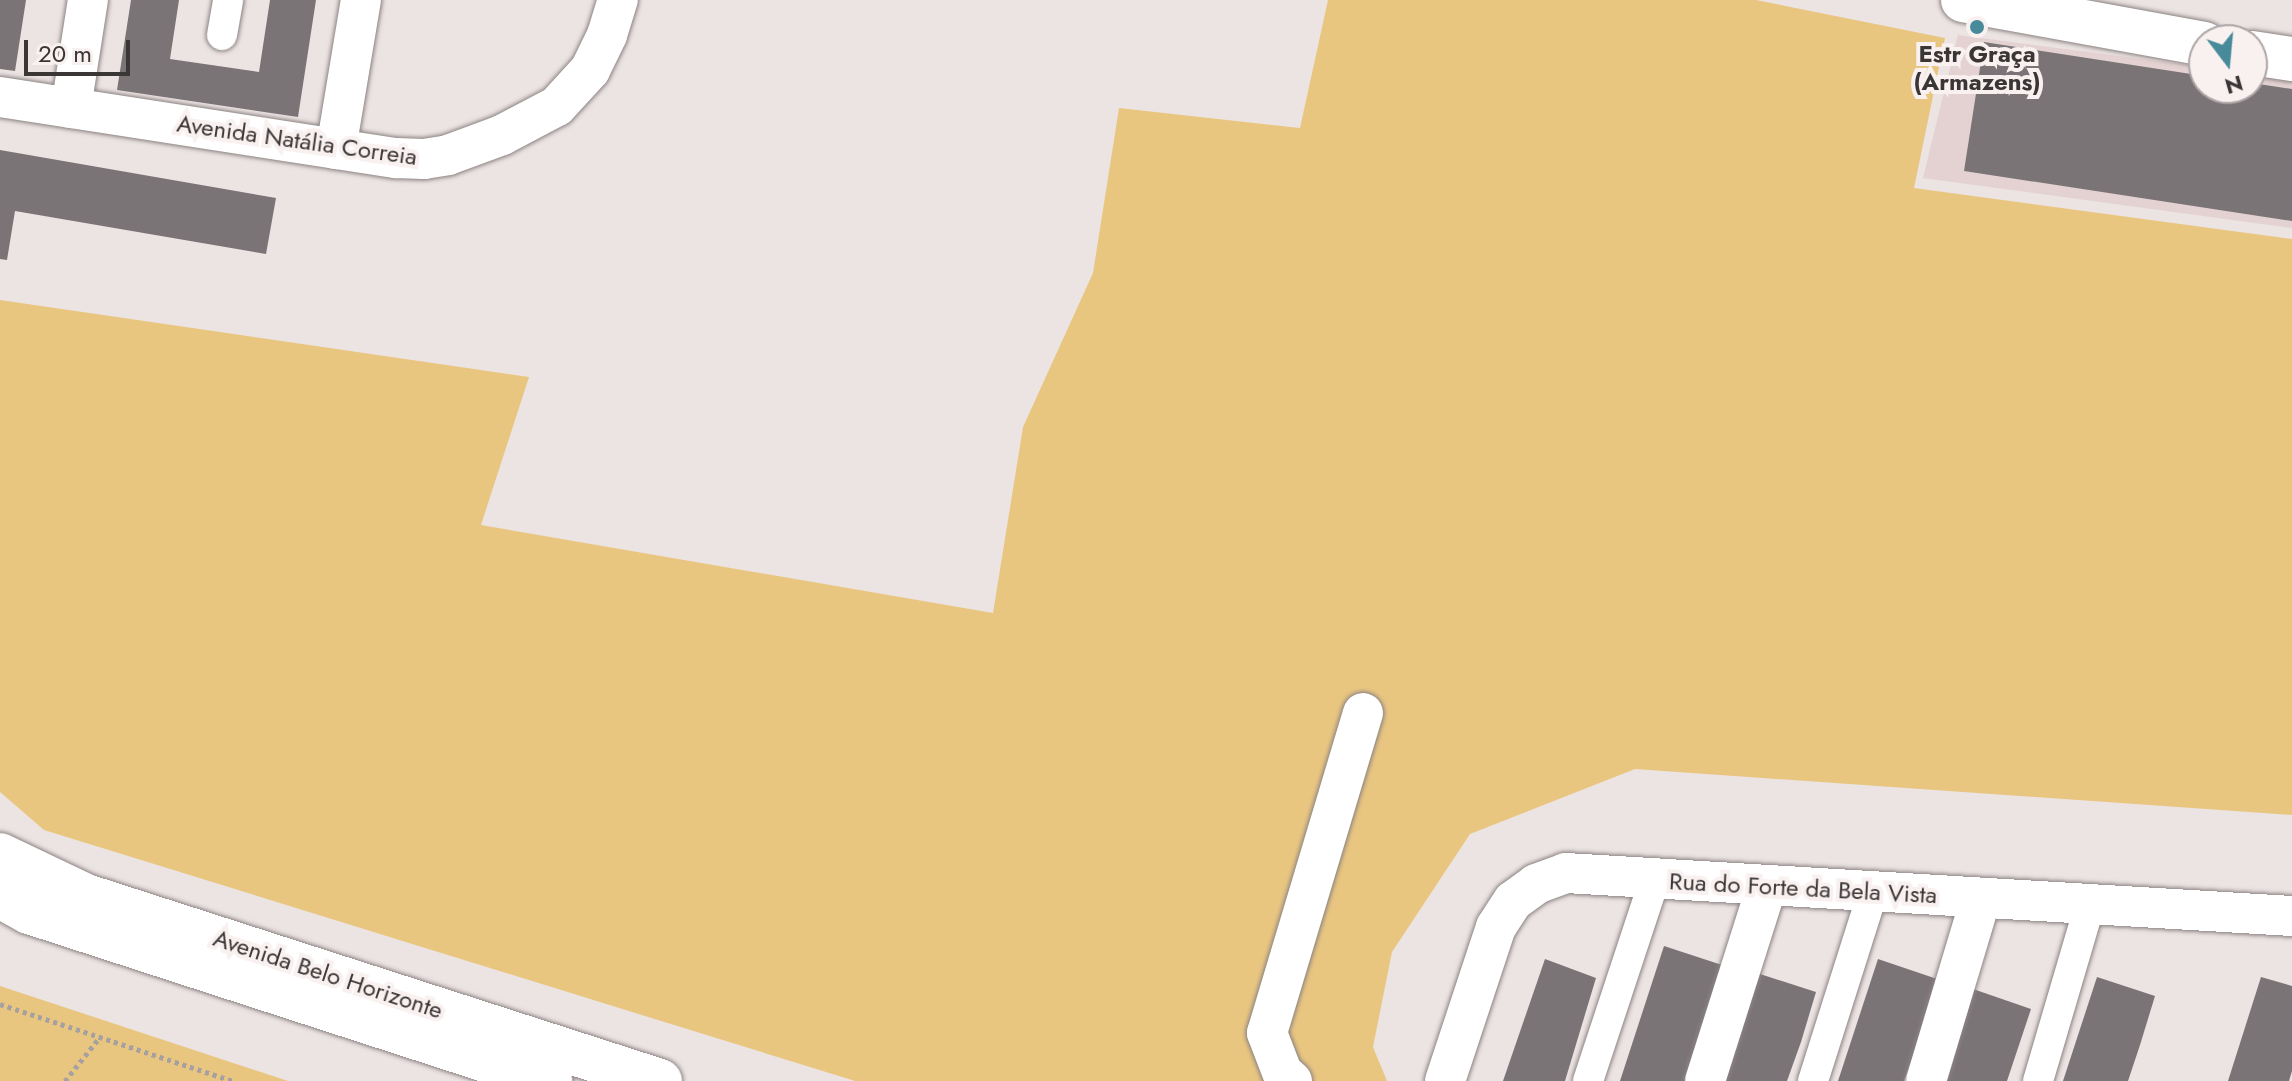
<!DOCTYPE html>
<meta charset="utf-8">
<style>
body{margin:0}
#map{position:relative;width:2292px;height:1081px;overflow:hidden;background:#ece3e3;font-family:Jost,sans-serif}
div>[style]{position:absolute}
.built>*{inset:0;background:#e4d2d2}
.green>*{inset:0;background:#e9c680}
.building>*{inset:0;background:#7b7477}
.path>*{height:5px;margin-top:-2.5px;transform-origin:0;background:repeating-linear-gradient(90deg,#a7a0a0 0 4px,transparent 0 8px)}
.roads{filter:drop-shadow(0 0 2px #8b8382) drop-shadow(0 0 2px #8b8382)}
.pedestrian>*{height:30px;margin:-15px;padding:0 15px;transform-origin:15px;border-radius:15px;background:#fff}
.minor>*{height:40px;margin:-20px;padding:0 20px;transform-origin:20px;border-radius:20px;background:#fff}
.tertiary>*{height:44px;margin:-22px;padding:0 22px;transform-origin:22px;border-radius:22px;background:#fff}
.dots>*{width:22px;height:22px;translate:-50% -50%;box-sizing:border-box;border:4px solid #f9f0f0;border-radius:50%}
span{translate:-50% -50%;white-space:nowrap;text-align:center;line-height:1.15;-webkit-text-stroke:8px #f9f0f0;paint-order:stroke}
.poi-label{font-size:24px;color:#3a3636;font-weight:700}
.street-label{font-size:24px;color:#3a3636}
.north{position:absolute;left:2188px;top:24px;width:80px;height:80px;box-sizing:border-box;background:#f9f0f0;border:2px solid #ada6a6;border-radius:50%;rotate:164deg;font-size:22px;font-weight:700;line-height:32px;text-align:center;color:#3a3636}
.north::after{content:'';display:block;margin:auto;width:28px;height:36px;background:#478a99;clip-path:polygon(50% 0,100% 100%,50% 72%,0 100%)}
.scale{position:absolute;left:24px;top:40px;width:106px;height:36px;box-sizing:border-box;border:4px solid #3a3636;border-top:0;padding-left:10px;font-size:24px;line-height:28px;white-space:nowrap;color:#3a3636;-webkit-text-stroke:6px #f9f0f0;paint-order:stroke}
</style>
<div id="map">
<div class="built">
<div style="clip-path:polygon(1958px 35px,2204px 67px,2204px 88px,2252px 88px,2252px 74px,2292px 79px,2292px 228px,1923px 178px)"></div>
</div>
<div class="green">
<div style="clip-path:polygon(1328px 0,1756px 0,1945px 38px,1914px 188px,2292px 239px,2292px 815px,1635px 769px,1470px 834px,1392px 952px,1373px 1047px,1387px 1081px,855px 1081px,44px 830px,0 792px,0 300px,529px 377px,481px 525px,993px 613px,1023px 427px,1093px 273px,1119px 108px,1300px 128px)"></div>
<div style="clip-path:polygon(0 986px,288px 1081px,0 1081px)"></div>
</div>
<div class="building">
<div style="clip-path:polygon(0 0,26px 0,15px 71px,0 69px)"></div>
<div style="clip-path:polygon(131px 0,179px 0,170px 59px,259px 72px,270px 0,316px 0,298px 117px,117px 90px)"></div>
<div style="clip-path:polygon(1984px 42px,2204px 76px,2204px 88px,2252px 88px,2252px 83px,2292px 89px,2292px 221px,1964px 171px)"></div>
<div style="clip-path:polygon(0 150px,276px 198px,266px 254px,15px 211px,7px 260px,0 259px)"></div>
<div style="clip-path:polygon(1664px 946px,1722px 965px,1686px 1081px,1620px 1081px)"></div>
<div style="clip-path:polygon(1545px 959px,1596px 978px,1565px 1081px,1503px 1081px)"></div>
<div style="clip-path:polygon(1878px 959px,1940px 980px,1904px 1081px,1838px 1081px)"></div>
<div style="clip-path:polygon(1757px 973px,1816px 992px,1801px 1042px,1787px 1081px,1722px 1081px)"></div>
<div style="clip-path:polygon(2097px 977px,2155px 996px,2140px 1045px,2128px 1081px,2063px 1081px)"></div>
<div style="clip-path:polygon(2261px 977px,2292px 986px,2292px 1071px,2289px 1081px,2228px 1081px)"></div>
<div style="clip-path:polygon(1973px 989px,2031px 1009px,2007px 1081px,1943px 1081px)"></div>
</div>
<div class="path">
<div style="left:0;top:1004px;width:245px;rotate:18.3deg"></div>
<div style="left:65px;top:1081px;width:56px;rotate:-51.5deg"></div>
</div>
<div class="roads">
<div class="pedestrian">
<div style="left:222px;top:35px;width:36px;rotate:-80deg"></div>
<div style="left:1588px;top:1081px;width:213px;rotate:-71.7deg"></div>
<div style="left:1813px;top:1081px;width:198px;rotate:-72.4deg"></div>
<div style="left:2038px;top:1081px;width:184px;rotate:-73.6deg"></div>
</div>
<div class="minor">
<div style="left:0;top:97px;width:401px;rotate:8.8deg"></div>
<div style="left:396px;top:158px;width:28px;rotate:2deg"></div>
<div style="left:424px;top:159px;width:24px;rotate:-9deg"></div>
<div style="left:448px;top:155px;width:58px;rotate:-20.3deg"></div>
<div style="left:502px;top:135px;width:62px;rotate:-27.8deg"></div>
<div style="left:557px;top:106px;width:49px;rotate:-47.5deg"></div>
<div style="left:590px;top:70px;width:39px;rotate:-64deg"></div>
<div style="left:607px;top:35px;width:37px;rotate:-73deg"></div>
<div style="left:71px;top:108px;width:109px;rotate:-81.1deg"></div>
<div style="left:336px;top:149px;width:151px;rotate:-80.5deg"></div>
<div style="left:1292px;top:1081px;width:13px;rotate:-138deg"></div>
<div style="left:1282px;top:1072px;width:42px;rotate:-111deg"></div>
<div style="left:1267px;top:1033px;width:334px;rotate:-73.3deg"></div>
<div style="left:1445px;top:1081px;width:162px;rotate:-71.7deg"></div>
<div style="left:1496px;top:927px;width:31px;rotate:-57deg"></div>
<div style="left:1513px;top:901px;width:29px;rotate:-36deg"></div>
<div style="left:1536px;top:884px;width:32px;rotate:-20deg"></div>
<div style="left:1566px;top:873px;width:727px;rotate:3.39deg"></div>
<div style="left:1705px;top:1081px;width:205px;rotate:-72.4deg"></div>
<div style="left:1926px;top:1081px;width:191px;rotate:-73.3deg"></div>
</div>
<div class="tertiary">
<div style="left:1963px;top:0;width:245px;rotate:10.3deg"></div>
<div style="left:2252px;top:53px;width:40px;rotate:8.5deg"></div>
<div style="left:0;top:855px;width:95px;rotate:25.5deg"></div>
<div style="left:86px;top:896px;width:603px;rotate:17.86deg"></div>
<div style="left:0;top:896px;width:33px;rotate:29deg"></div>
<div style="left:29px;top:912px;width:548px;rotate:17.97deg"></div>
</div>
</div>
<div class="dots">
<div style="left:1977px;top:27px;background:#478a99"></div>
</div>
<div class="poi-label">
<span style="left:1977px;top:68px">Estr Graça<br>(Armazens)</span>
</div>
<div class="street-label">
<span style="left:297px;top:140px;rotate:8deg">Avenida Natália Correia</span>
<span style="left:1803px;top:888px;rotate:3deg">Rua do Forte da Bela Vista</span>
<span style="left:328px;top:974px;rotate:18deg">Avenida Belo Horizonte</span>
</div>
<div class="north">N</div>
<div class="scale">20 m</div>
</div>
